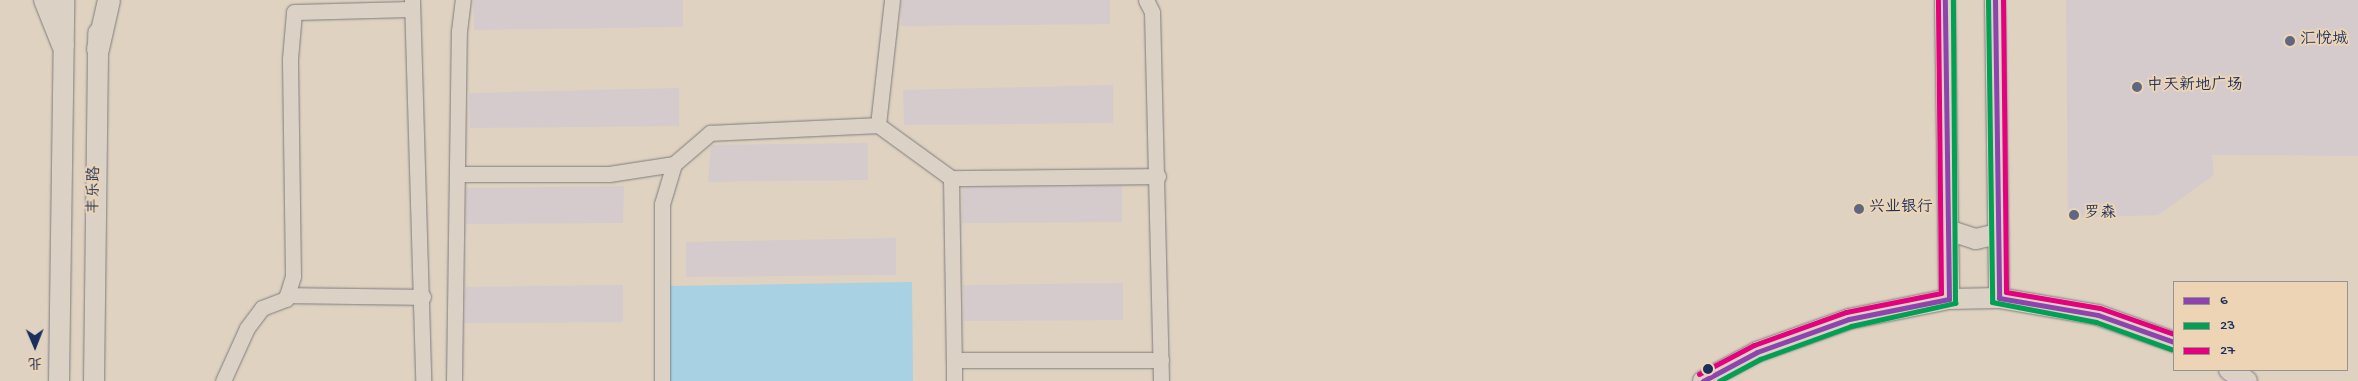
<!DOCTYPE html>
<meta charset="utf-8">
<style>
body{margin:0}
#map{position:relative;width:2358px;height:381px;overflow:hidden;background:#dfd2c1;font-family:"Gochi Hand","LXGW WenKai TC",sans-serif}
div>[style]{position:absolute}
.water>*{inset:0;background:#a8d1e3}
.building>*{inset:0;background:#d5cbcd}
.roads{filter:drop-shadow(0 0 1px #7f7d7e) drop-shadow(0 0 1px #7f7d7e)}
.street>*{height:15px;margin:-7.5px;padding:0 7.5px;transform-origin:7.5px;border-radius:7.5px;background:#dbd1c5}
.secondary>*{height:20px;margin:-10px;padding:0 10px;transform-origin:10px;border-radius:10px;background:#dbd1c5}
.primary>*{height:22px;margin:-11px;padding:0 11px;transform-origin:11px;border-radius:11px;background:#dbd1c5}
.bus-1>*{height:5px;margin:-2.5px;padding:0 2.5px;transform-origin:2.5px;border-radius:2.5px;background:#8e44ad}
.bus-2>*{height:5px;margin:-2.5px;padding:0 2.5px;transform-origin:2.5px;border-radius:2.5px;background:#01a052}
.bus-3>*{height:5px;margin:-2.5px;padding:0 2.5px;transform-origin:2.5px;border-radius:2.5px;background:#e5007d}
.dots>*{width:14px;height:14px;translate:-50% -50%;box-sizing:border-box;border:2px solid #ecd4b4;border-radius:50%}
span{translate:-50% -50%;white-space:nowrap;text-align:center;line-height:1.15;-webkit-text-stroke:4px #ecd4b4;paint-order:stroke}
.poi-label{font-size:16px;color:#1b2f5e}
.left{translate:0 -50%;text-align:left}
.street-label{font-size:16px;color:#1b2f5e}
.legend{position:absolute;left:2173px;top:281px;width:175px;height:90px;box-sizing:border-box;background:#ecd4b4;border:1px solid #989292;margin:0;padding:6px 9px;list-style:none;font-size:15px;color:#1b2f5e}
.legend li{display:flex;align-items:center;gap:10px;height:25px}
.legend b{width:25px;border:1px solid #989292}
.north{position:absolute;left:10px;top:321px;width:50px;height:50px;-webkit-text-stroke:4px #ecd4b4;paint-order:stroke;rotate:179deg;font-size:14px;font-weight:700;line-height:20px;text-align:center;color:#1b2f5e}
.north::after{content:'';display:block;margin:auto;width:18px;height:22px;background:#1b2f5e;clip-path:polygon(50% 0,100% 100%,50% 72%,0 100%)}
</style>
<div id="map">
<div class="water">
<div style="clip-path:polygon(912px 282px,913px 381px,670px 381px,668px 286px)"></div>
</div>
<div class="building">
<div style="clip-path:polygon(473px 0,683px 0,683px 27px,474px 30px)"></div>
<div style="clip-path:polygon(901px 0,1110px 0,1110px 24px,901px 26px)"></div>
<div style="clip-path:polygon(2066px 0,2358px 0,2358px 156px,2212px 155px,2214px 175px,2158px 215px,2068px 218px)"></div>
<div style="clip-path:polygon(1113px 85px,1113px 123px,904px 125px,903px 90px)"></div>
<div style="clip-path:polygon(679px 88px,679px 126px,470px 128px,469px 93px)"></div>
<div style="clip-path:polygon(868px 143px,868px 180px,708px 182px,711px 145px)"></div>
<div style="clip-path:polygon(624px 186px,623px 223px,466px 224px,466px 188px)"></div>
<div style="clip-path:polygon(1122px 186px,1122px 222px,962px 223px,962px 187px)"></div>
<div style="clip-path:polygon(896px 238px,896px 275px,686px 277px,686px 242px)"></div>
<div style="clip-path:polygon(1123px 283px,1123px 320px,963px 321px,963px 285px)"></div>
<div style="clip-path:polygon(623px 285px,623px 322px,464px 323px,465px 287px)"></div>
</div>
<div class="roads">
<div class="street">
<div style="left:412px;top:0;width:381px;rotate:88.3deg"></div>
<div style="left:892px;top:0;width:126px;rotate:96.4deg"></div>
<div style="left:878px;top:125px;width:90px;rotate:36deg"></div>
<div style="left:1146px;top:0;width:13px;rotate:63deg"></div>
<div style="left:1152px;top:12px;width:369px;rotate:88.6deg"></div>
<div style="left:460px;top:174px;width:149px"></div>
<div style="left:609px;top:174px;width:66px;rotate:-8.7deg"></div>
<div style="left:1158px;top:176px;width:207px;rotate:179.4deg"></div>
<div style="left:951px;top:178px;width:182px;rotate:89.1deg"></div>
<div style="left:954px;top:360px;width:207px"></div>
<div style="left:287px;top:295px;width:136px;rotate:0.8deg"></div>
<div style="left:223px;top:381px;width:58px;rotate:-65.6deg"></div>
<div style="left:247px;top:328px;width:25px;rotate:-53deg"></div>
<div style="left:262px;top:308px;width:26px;rotate:-21deg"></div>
<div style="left:286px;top:299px;width:24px;rotate:-73deg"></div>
<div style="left:293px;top:276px;width:217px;rotate:-90.8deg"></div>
<div style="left:290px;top:59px;width:47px;rotate:-85.1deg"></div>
<div style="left:294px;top:12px;width:117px;rotate:-1.5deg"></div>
<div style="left:454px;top:381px;width:350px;rotate:-89.2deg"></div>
<div style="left:459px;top:31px;width:31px;rotate:-83deg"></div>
<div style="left:662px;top:381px;width:177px;rotate:-90deg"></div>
<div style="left:662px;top:204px;width:42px;rotate:-73.3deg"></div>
<div style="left:674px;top:164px;width:48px;rotate:-40.7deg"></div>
<div style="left:710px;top:133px;width:168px;rotate:-2.7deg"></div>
<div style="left:954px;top:381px;width:21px;rotate:-90deg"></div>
</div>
<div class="secondary">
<div style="left:1945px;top:0;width:299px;rotate:89.2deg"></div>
<div style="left:1995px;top:0;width:298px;rotate:89.2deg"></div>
<div style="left:1948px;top:230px;width:29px;rotate:18deg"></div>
<div style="left:1976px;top:239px;width:23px;rotate:-13deg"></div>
<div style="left:2229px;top:370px;width:21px;rotate:31deg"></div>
<div style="left:59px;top:381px;width:381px;rotate:-89.2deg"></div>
<div style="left:94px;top:381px;width:348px;rotate:-89.3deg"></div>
<div style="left:1703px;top:381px;width:61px;rotate:-28.2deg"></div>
<div style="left:1757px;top:352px;width:98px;rotate:-19.7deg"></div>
<div style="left:1849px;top:319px;width:102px;rotate:-11.3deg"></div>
<div style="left:1949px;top:299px;width:50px;rotate:-1.1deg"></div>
<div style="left:1999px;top:298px;width:100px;rotate:9.7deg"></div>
<div style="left:2098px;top:315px;width:81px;rotate:19.6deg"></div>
</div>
<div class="primary">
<div style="left:45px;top:0;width:48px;rotate:68.2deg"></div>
<div style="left:98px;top:49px;width:50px;rotate:-77.3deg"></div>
</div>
</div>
<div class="bus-1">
<div style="left:1995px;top:0;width:298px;rotate:89.2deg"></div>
<div style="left:1999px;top:298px;width:100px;rotate:9.7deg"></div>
<div style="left:2098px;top:315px;width:81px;rotate:19.6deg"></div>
<div style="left:1703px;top:381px;width:61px;rotate:-28.2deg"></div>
<div style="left:1757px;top:352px;width:98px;rotate:-19.7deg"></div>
<div style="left:1849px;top:319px;width:102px;rotate:-11.3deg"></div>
<div style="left:1949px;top:299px;width:299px;rotate:-90.8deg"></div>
</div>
<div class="bus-2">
<div style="left:1988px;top:0;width:302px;rotate:89.2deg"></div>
<div style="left:1992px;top:302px;width:106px;rotate:10.9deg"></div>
<div style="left:2096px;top:322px;width:80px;rotate:19.8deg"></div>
<div style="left:1719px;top:381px;width:47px;rotate:-28.2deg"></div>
<div style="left:1760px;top:359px;width:97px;rotate:-19.9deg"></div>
<div style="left:1851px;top:326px;width:107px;rotate:-12.5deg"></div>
<div style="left:1955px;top:303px;width:303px;rotate:-90.4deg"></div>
</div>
<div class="bus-3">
<div style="left:2003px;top:0;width:292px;rotate:89.4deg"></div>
<div style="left:2006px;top:292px;width:95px;rotate:9.7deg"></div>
<div style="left:2100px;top:308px;width:78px;rotate:19.4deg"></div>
<div style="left:1699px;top:374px;width:62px;rotate:-27.8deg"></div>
<div style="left:1754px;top:345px;width:98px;rotate:-19.7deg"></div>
<div style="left:1846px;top:312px;width:97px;rotate:-11.3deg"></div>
<div style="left:1941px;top:293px;width:293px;rotate:-90.6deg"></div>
</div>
<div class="dots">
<div style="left:2290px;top:41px;background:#606881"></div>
<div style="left:2137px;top:87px;background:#606881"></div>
<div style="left:1859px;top:209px;background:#606881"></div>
<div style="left:2074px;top:215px;background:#606881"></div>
<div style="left:1708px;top:369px;background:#1b2f5e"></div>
</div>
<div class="poi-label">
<span class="left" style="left:2300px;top:41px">汇悦城</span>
<span class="left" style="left:2147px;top:87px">中天新地广场</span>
<span class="left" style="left:1869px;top:209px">兴业银行</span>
<span class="left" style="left:2084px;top:215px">罗森</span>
</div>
<div class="street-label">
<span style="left:96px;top:190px;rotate:-89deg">丰乐路</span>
</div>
<ul class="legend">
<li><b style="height:6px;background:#8e44ad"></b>6</li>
<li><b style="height:6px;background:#01a052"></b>23</li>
<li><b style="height:6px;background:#e5007d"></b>27</li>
</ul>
<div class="north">北</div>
</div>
